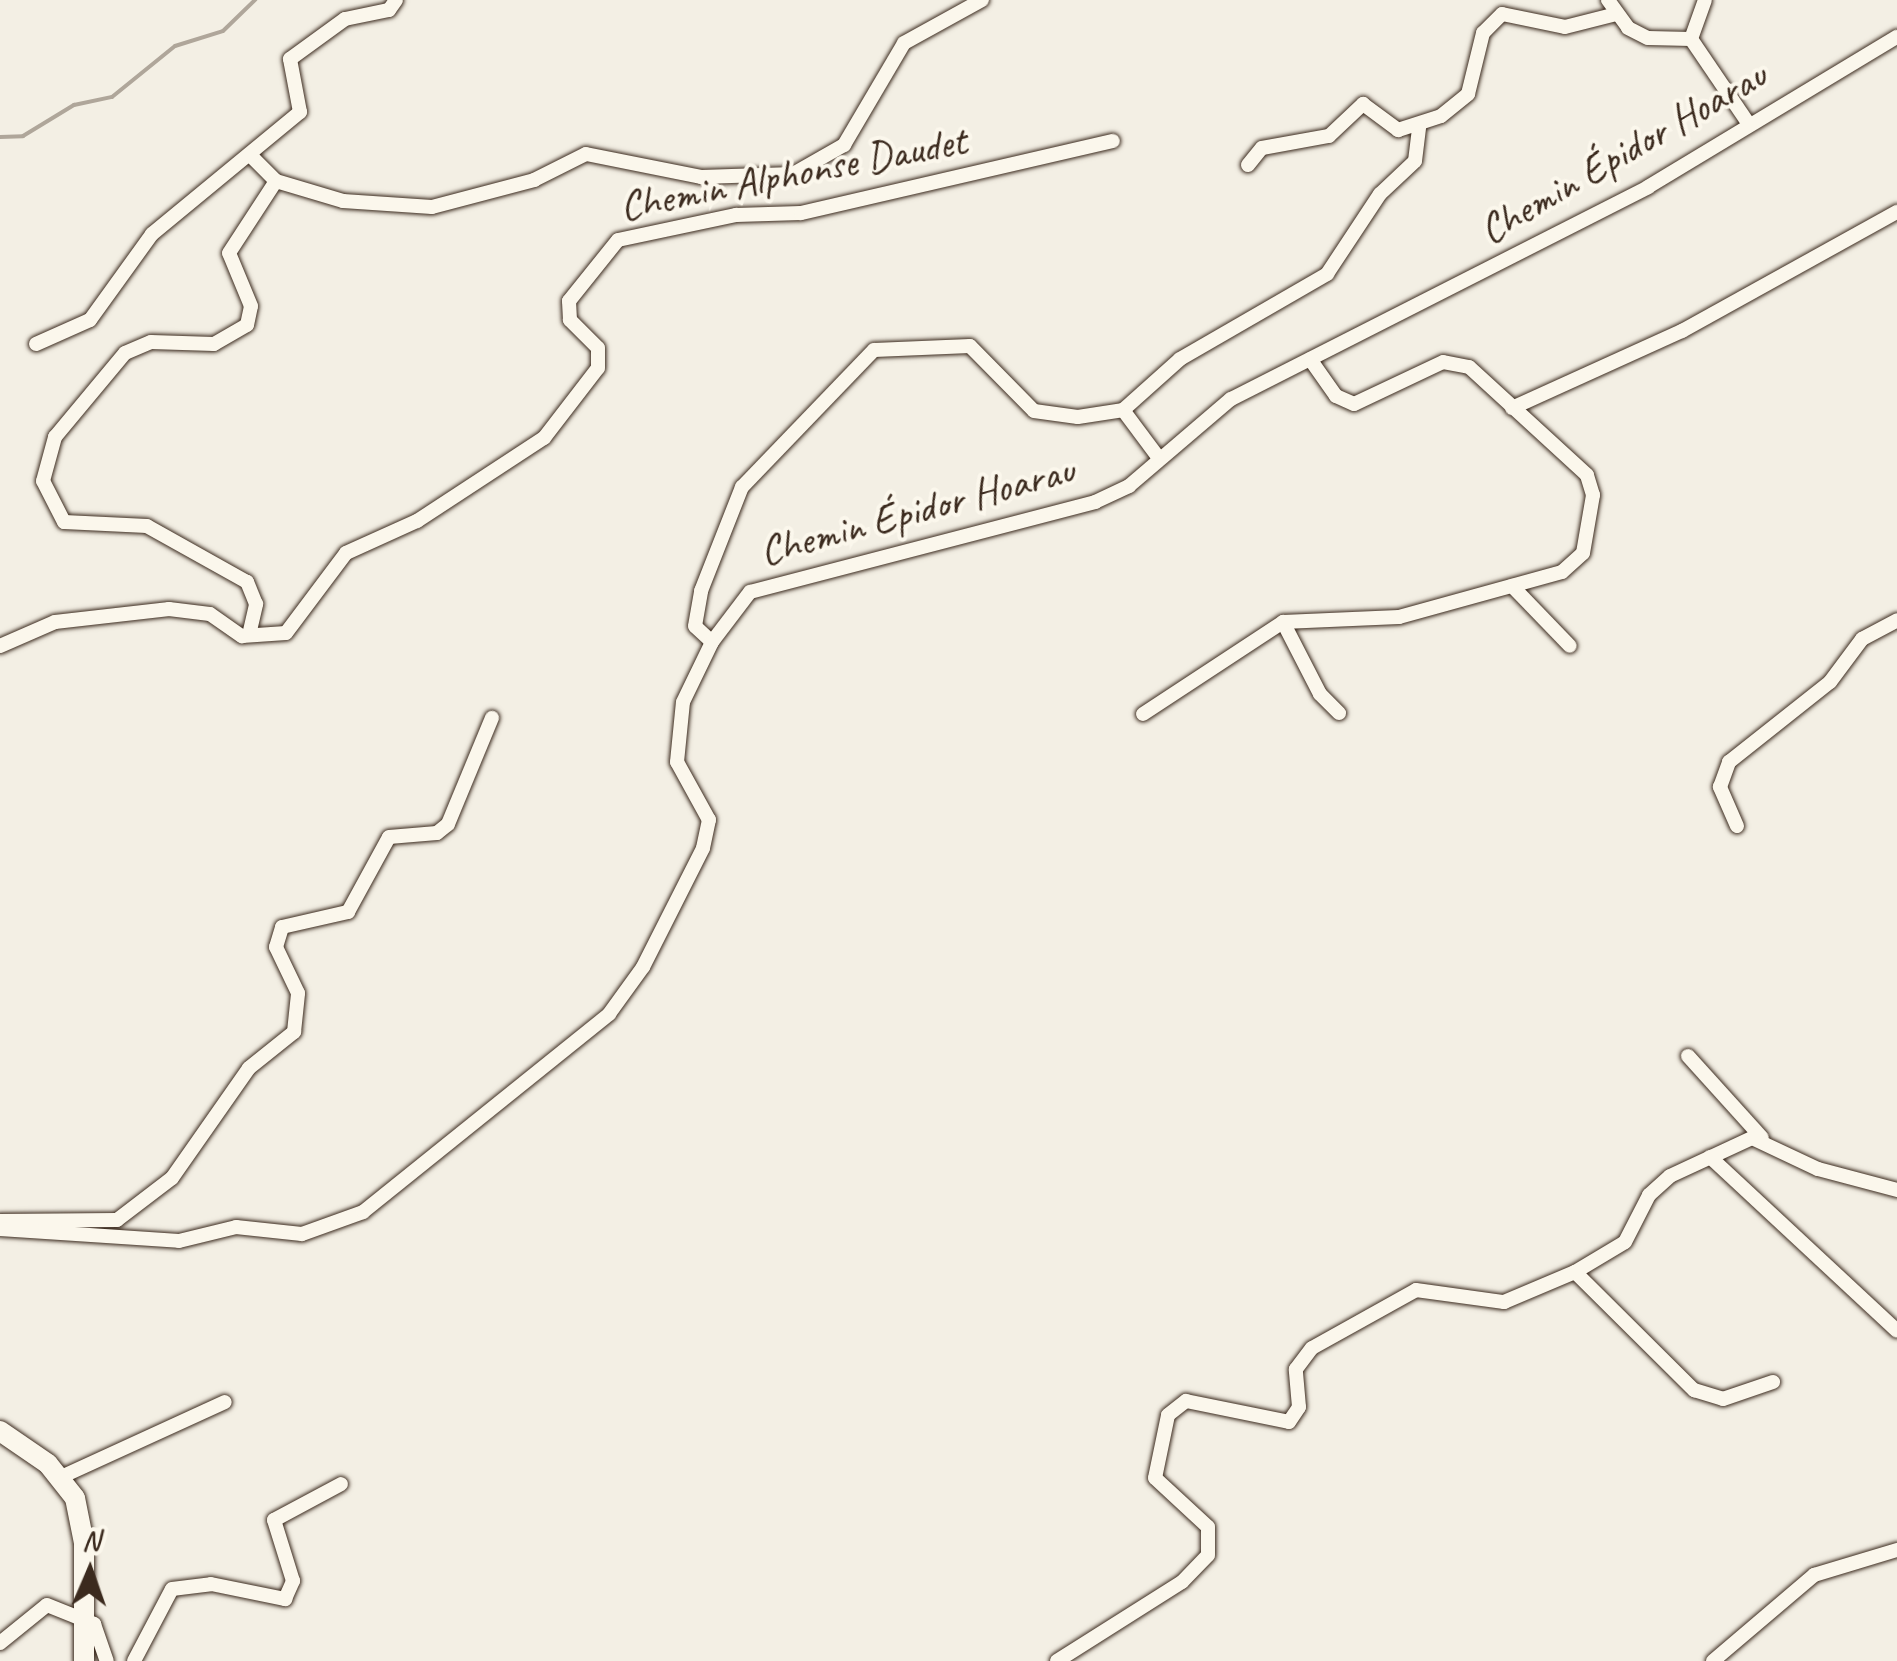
<!DOCTYPE html>
<meta charset="utf-8">
<style>
body{margin:0}
#map{position:relative;width:1897px;height:1661px;overflow:hidden;background:#f3efe4;font-family:Caveat,sans-serif}
div>[style]{position:absolute}
.stream>*{height:4px;margin:-2px;padding:0 2px;transform-origin:2px;border-radius:2px;background:#afa69a}
.roads{filter:drop-shadow(0 0 2px #3b2a1e) drop-shadow(0 0 2px #3b2a1e)}
.street>*{height:14px;margin:-7px;padding:0 7px;transform-origin:7px;border-radius:7px;background:#fbf7ec}
.secondary>*{height:20px;margin:-10px;padding:0 10px;transform-origin:10px;border-radius:10px;background:#fbf7ec}
span{translate:-50% -50%;white-space:nowrap;text-align:center;line-height:1.15;-webkit-text-stroke:8px #fbf7ec;paint-order:stroke}
.street-label{font-size:42px;color:#3b2a1e}
.north{position:absolute;left:40px;top:1521px;width:100px;height:100px;-webkit-text-stroke:8px #fbf7ec;paint-order:stroke;rotate:2deg;font-size:28px;font-weight:700;line-height:40px;text-align:center;color:#3b2a1e}
.north::after{content:'';display:block;margin:auto;width:35px;height:45px;background:#3b2a1e;clip-path:polygon(50% 0,100% 100%,50% 72%,0 100%)}
</style>
<div id="map">
<div class="stream">
<div style="left:0;top:137px;width:23px;rotate:-2deg"></div>
<div style="left:23px;top:136px;width:60px;rotate:-31.3deg"></div>
<div style="left:74px;top:105px;width:39px;rotate:-12deg"></div>
<div style="left:112px;top:97px;width:81px;rotate:-39deg"></div>
<div style="left:175px;top:46px;width:50px;rotate:-17.4deg"></div>
<div style="left:223px;top:31px;width:45px;rotate:-44.1deg"></div>
</div>
<div class="roads">
<div class="street">
<div style="left:1608px;top:0;width:34px;rotate:54deg"></div>
<div style="left:1628px;top:28px;width:22px;rotate:27deg"></div>
<div style="left:1648px;top:38px;width:43px;rotate:1.3deg"></div>
<div style="left:1691px;top:39px;width:102px;rotate:55.8deg"></div>
<div style="left:1691px;top:39px;width:41px;rotate:-70.3deg"></div>
<div style="left:251px;top:156px;width:35px;rotate:45deg"></div>
<div style="left:1248px;top:165px;width:22px;rotate:-51deg"></div>
<div style="left:1262px;top:148px;width:68px;rotate:-10.2deg"></div>
<div style="left:1329px;top:136px;width:47px;rotate:-43.3deg"></div>
<div style="left:1363px;top:104px;width:44px;rotate:36.6deg"></div>
<div style="left:1398px;top:130px;width:45px;rotate:-18deg"></div>
<div style="left:1441px;top:116px;width:35px;rotate:-39deg"></div>
<div style="left:1468px;top:94px;width:63px;rotate:-76.2deg"></div>
<div style="left:1483px;top:33px;width:27px;rotate:-45deg"></div>
<div style="left:1502px;top:14px;width:64px;rotate:11.7deg"></div>
<div style="left:1565px;top:27px;width:53px;rotate:-14.3deg"></div>
<div style="left:36px;top:344px;width:59px;rotate:-24deg"></div>
<div style="left:90px;top:320px;width:106px;rotate:-54.2deg"></div>
<div style="left:152px;top:234px;width:192px;rotate:-39.5deg"></div>
<div style="left:300px;top:112px;width:54px;rotate:-100.7deg"></div>
<div style="left:290px;top:59px;width:68px;rotate:-36deg"></div>
<div style="left:345px;top:19px;width:45px;rotate:-11.6deg"></div>
<div style="left:389px;top:10px;width:12px;rotate:-55deg"></div>
<div style="left:1512px;top:408px;width:187px;rotate:-24.4deg"></div>
<div style="left:1682px;top:331px;width:246px;rotate:-29deg"></div>
<div style="left:1123px;top:410px;width:76px;rotate:-41.8deg"></div>
<div style="left:1180px;top:359px;width:170px;rotate:-30deg"></div>
<div style="left:1327px;top:274px;width:96px;rotate:-56.5deg"></div>
<div style="left:1380px;top:194px;width:48px;rotate:-43.3deg"></div>
<div style="left:1415px;top:161px;width:35px;rotate:-83deg"></div>
<div style="left:1512px;top:586px;width:83px;rotate:46deg"></div>
<div style="left:1283px;top:622px;width:81px;rotate:62.8deg"></div>
<div style="left:1320px;top:694px;width:27px;rotate:45deg"></div>
<div style="left:249px;top:635px;width:32px;rotate:-77deg"></div>
<div style="left:256px;top:604px;width:24px;rotate:-112deg"></div>
<div style="left:247px;top:582px;width:115px;rotate:-150.8deg"></div>
<div style="left:147px;top:526px;width:83px;rotate:-177.2deg"></div>
<div style="left:64px;top:522px;width:46px;rotate:-117.1deg"></div>
<div style="left:43px;top:481px;width:46px;rotate:-74.7deg"></div>
<div style="left:55px;top:437px;width:109px;rotate:-50.2deg"></div>
<div style="left:125px;top:353px;width:28px;rotate:-23deg"></div>
<div style="left:151px;top:342px;width:63px;rotate:1.8deg"></div>
<div style="left:214px;top:344px;width:38px;rotate:-30deg"></div>
<div style="left:247px;top:325px;width:19px;rotate:-78deg"></div>
<div style="left:251px;top:306px;width:57px;rotate:-112.5deg"></div>
<div style="left:229px;top:253px;width:86px;rotate:-56.9deg"></div>
<div style="left:276px;top:181px;width:70px;rotate:16.6deg"></div>
<div style="left:343px;top:201px;width:89px;rotate:3.9deg"></div>
<div style="left:432px;top:207px;width:106px;rotate:-14.8deg"></div>
<div style="left:534px;top:180px;width:58px;rotate:-26.6deg"></div>
<div style="left:586px;top:154px;width:117px;rotate:11.3deg"></div>
<div style="left:701px;top:177px;width:92px;rotate:-1.9deg"></div>
<div style="left:793px;top:174px;width:59px;rotate:-29.6deg"></div>
<div style="left:844px;top:145px;width:118px;rotate:-59.5deg"></div>
<div style="left:904px;top:43px;width:89px;rotate:-28.9deg"></div>
<div style="left:712px;top:642px;width:23px;rotate:-137deg"></div>
<div style="left:695px;top:626px;width:36px;rotate:-80deg"></div>
<div style="left:701px;top:591px;width:112px;rotate:-68.5deg"></div>
<div style="left:742px;top:487px;width:190px;rotate:-46.1deg"></div>
<div style="left:874px;top:350px;width:96px;rotate:-2.4deg"></div>
<div style="left:970px;top:346px;width:91px;rotate:45.4deg"></div>
<div style="left:1034px;top:411px;width:44px;rotate:7.8deg"></div>
<div style="left:1078px;top:417px;width:46px;rotate:-8.8deg"></div>
<div style="left:1123px;top:410px;width:59px;rotate:53.3deg"></div>
<div style="left:0;top:646px;width:60px;rotate:-23.6deg"></div>
<div style="left:55px;top:622px;width:115px;rotate:-6.5deg"></div>
<div style="left:169px;top:609px;width:41px;rotate:7deg"></div>
<div style="left:210px;top:614px;width:39px;rotate:35deg"></div>
<div style="left:242px;top:636px;width:44px;rotate:-3.9deg"></div>
<div style="left:286px;top:633px;width:100px;rotate:-53.1deg"></div>
<div style="left:346px;top:553px;width:78px;rotate:-24.3deg"></div>
<div style="left:417px;top:521px;width:152px;rotate:-33.2deg"></div>
<div style="left:544px;top:438px;width:88px;rotate:-52.4deg"></div>
<div style="left:598px;top:368px;width:20px;rotate:-90deg"></div>
<div style="left:598px;top:348px;width:40px;rotate:-135deg"></div>
<div style="left:570px;top:320px;width:19px;rotate:-93deg"></div>
<div style="left:569px;top:301px;width:78px;rotate:-51.2deg"></div>
<div style="left:618px;top:240px;width:121px;rotate:-12deg"></div>
<div style="left:736px;top:215px;width:65px;rotate:-1.8deg"></div>
<div style="left:801px;top:213px;width:320px;rotate:-13deg"></div>
<div style="left:1143px;top:714px;width:168px;rotate:-33.3deg"></div>
<div style="left:1283px;top:622px;width:116px;rotate:-2.5deg"></div>
<div style="left:1399px;top:617px;width:169px;rotate:-15.4deg"></div>
<div style="left:1562px;top:572px;width:28px;rotate:-42deg"></div>
<div style="left:1583px;top:553px;width:59px;rotate:-80.2deg"></div>
<div style="left:1593px;top:495px;width:21px;rotate:-107deg"></div>
<div style="left:1587px;top:475px;width:160px;rotate:-137.5deg"></div>
<div style="left:1469px;top:367px;width:26px;rotate:-169deg"></div>
<div style="left:1443px;top:362px;width:98px;rotate:154.7deg"></div>
<div style="left:1354px;top:404px;width:20px;rotate:-156deg"></div>
<div style="left:1336px;top:396px;width:45px;rotate:-125.1deg"></div>
<div style="left:1737px;top:826px;width:43px;rotate:-113.6deg"></div>
<div style="left:1720px;top:787px;width:27px;rotate:-70deg"></div>
<div style="left:1729px;top:762px;width:129px;rotate:-38.4deg"></div>
<div style="left:1830px;top:682px;width:54px;rotate:-53.3deg"></div>
<div style="left:1862px;top:639px;width:40px;rotate:-28deg"></div>
<div style="left:1688px;top:1056px;width:110px;rotate:47.9deg"></div>
<div style="left:1710px;top:1157px;width:255px;rotate:42.9deg"></div>
<div style="left:0;top:1221px;width:117px;rotate:-0.5deg"></div>
<div style="left:117px;top:1220px;width:69px;rotate:-37.4deg"></div>
<div style="left:172px;top:1178px;width:134px;rotate:-55deg"></div>
<div style="left:249px;top:1068px;width:58px;rotate:-38.7deg"></div>
<div style="left:294px;top:1032px;width:39px;rotate:-84deg"></div>
<div style="left:298px;top:993px;width:51px;rotate:-115.6deg"></div>
<div style="left:276px;top:947px;width:21px;rotate:-73deg"></div>
<div style="left:282px;top:927px;width:68px;rotate:-12.8deg"></div>
<div style="left:348px;top:912px;width:85px;rotate:-61.3deg"></div>
<div style="left:389px;top:837px;width:48px;rotate:-4.8deg"></div>
<div style="left:437px;top:833px;width:14px;rotate:-39deg"></div>
<div style="left:448px;top:824px;width:115px;rotate:-67.5deg"></div>
<div style="left:0;top:1229px;width:179px;rotate:3.8deg"></div>
<div style="left:179px;top:1241px;width:59px;rotate:-13.8deg"></div>
<div style="left:236px;top:1227px;width:66px;rotate:6.1deg"></div>
<div style="left:302px;top:1234px;width:65px;rotate:-19.8deg"></div>
<div style="left:363px;top:1212px;width:316px;rotate:-38.8deg"></div>
<div style="left:609px;top:1014px;width:58px;rotate:-54.1deg"></div>
<div style="left:643px;top:967px;width:133px;rotate:-63.2deg"></div>
<div style="left:703px;top:848px;width:29px;rotate:-78deg"></div>
<div style="left:709px;top:820px;width:66px;rotate:-118.9deg"></div>
<div style="left:677px;top:762px;width:60px;rotate:-84.3deg"></div>
<div style="left:683px;top:702px;width:67px;rotate:-64.2deg"></div>
<div style="left:712px;top:642px;width:63px;rotate:-52.8deg"></div>
<div style="left:750px;top:592px;width:357px;rotate:-14.6deg"></div>
<div style="left:1095px;top:502px;width:38px;rotate:-25deg"></div>
<div style="left:1129px;top:486px;width:134px;rotate:-40.5deg"></div>
<div style="left:1231px;top:399px;width:468px;rotate:-26.9deg"></div>
<div style="left:1648px;top:187px;width:291px;rotate:-31.1deg"></div>
<div style="left:1575px;top:1272px;width:168px;rotate:44.8deg"></div>
<div style="left:1694px;top:1390px;width:30px;rotate:17deg"></div>
<div style="left:1723px;top:1399px;width:53px;rotate:-18.8deg"></div>
<div style="left:61px;top:1477px;width:180px;rotate:-24.6deg"></div>
<div style="left:0;top:1643px;width:60px;rotate:-39deg"></div>
<div style="left:47px;top:1605px;width:51px;rotate:22deg"></div>
<div style="left:94px;top:1624px;width:39px;rotate:71deg"></div>
<div style="left:134px;top:1661px;width:81px;rotate:-62.2deg"></div>
<div style="left:172px;top:1589px;width:39px;rotate:-7deg"></div>
<div style="left:211px;top:1584px;width:76px;rotate:11.5deg"></div>
<div style="left:285px;top:1599px;width:20px;rotate:-66deg"></div>
<div style="left:293px;top:1581px;width:64px;rotate:-107.3deg"></div>
<div style="left:274px;top:1520px;width:76px;rotate:-28.2deg"></div>
<div style="left:1057px;top:1661px;width:148px;rotate:-32.3deg"></div>
<div style="left:1182px;top:1582px;width:37px;rotate:-46deg"></div>
<div style="left:1208px;top:1555px;width:28px;rotate:-90deg"></div>
<div style="left:1208px;top:1527px;width:72px;rotate:-137.2deg"></div>
<div style="left:1155px;top:1478px;width:64px;rotate:-78.3deg"></div>
<div style="left:1168px;top:1415px;width:23px;rotate:-38deg"></div>
<div style="left:1186px;top:1401px;width:105px;rotate:11.5deg"></div>
<div style="left:1289px;top:1422px;width:18px;rotate:-56deg"></div>
<div style="left:1299px;top:1407px;width:38px;rotate:-95deg"></div>
<div style="left:1296px;top:1369px;width:26px;rotate:-53deg"></div>
<div style="left:1312px;top:1348px;width:119px;rotate:-29.1deg"></div>
<div style="left:1416px;top:1290px;width:89px;rotate:7.8deg"></div>
<div style="left:1504px;top:1302px;width:77px;rotate:-22.9deg"></div>
<div style="left:1575px;top:1272px;width:58px;rotate:-31deg"></div>
<div style="left:1625px;top:1242px;width:53px;rotate:-62.9deg"></div>
<div style="left:1649px;top:1195px;width:28px;rotate:-42deg"></div>
<div style="left:1670px;top:1176px;width:90px;rotate:-24.9deg"></div>
<div style="left:1752px;top:1138px;width:73px;rotate:25.2deg"></div>
<div style="left:1818px;top:1169px;width:82px;rotate:14.9deg"></div>
<div style="left:1713px;top:1661px;width:133px;rotate:-40.4deg"></div>
<div style="left:1814px;top:1575px;width:87px;rotate:-16.8deg"></div>
</div>
<div class="secondary">
<div style="left:0;top:1431px;width:58px;rotate:34.5deg"></div>
<div style="left:48px;top:1464px;width:43px;rotate:51.5deg"></div>
<div style="left:75px;top:1498px;width:46px;rotate:78.7deg"></div>
<div style="left:84px;top:1543px;width:118px;rotate:90deg"></div>
</div>
</div>
<div class="street-label">
<span style="left:1623px;top:153px;rotate:-30deg">Chemin Épidor Hoarau</span>
<span style="left:793px;top:174px;rotate:-11deg">Chemin Alphonse Daudet</span>
<span style="left:917px;top:511px;rotate:-15deg">Chemin Épidor Hoarau</span>
</div>
<div class="north">N</div>
</div>
